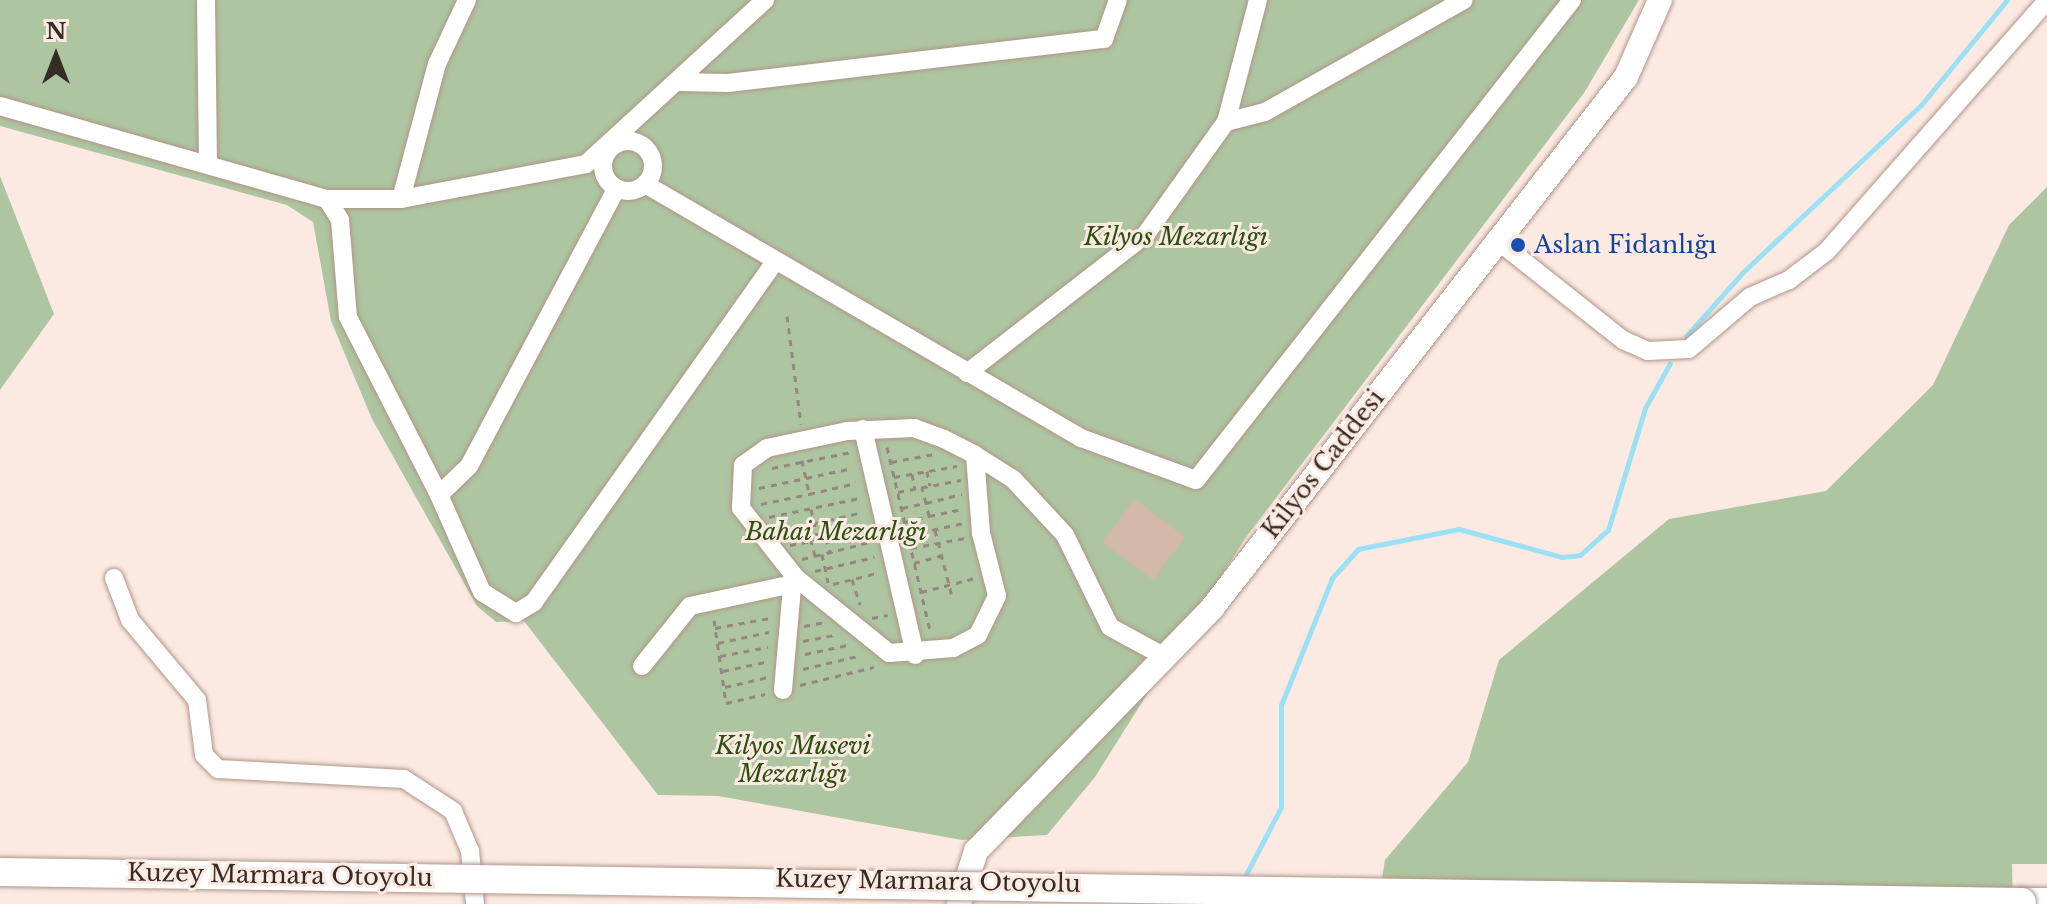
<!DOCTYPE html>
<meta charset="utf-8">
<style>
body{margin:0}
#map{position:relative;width:2047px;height:904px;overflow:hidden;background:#fceae2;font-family:"Libre Baskerville",serif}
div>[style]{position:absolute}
.green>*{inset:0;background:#adc6a1}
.stream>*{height:5px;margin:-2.5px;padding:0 2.5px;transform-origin:2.5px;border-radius:2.5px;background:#9be0f4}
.building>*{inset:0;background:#d3b7a9}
.path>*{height:3px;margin-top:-1.5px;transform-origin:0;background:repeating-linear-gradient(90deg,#958780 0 6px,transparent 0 12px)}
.roads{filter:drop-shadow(0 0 2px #b09588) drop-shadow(0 0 2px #b09588)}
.minor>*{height:18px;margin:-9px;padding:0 9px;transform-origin:9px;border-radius:9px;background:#fff}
.minor>.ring{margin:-9px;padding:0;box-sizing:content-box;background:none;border:18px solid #fff;border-radius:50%}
.major>*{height:24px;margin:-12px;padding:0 12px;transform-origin:12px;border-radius:12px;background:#fff}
.highway>*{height:28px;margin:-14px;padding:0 14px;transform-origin:14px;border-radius:14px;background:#fff}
.bridges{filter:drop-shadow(0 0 2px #b09588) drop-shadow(0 0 2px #b09588)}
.highway-bridge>*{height:28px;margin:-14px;padding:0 14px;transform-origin:14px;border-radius:14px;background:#fff}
.dots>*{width:22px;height:22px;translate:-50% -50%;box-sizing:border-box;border:4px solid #fceae2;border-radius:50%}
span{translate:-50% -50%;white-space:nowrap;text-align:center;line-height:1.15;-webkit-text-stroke:6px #fceae2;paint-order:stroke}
.park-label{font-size:24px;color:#29510f;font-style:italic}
.transit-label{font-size:24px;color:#164399}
.left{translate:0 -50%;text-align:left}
.street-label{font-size:24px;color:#362c26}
.north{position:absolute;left:16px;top:16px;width:80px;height:80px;-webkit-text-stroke:6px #fceae2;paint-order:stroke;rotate:0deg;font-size:22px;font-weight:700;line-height:32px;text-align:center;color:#362c26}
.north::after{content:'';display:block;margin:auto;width:28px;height:36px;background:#362c26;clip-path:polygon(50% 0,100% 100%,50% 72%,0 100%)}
</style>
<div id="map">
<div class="green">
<div style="clip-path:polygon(0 0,1639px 0,1584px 93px,1244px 540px,1095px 777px,1047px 835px,962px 840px,718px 796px,658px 795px,524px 621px,496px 622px,477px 606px,372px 419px,331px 321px,313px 222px,287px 205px,0 126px)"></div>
<div style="clip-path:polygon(0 176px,54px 314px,0 390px)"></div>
<div style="clip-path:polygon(2047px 187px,2047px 864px,2012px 864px,2013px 904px,1378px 904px,1385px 860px,1468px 762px,1499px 660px,1669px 519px,1826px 491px,1933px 385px,2009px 225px)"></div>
</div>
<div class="stream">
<div style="left:1686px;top:336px;width:86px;rotate:-48.3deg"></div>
<div style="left:1743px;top:272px;width:244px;rotate:-43.2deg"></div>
<div style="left:1921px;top:105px;width:136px;rotate:-50.7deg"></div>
<div style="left:1242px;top:882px;width:85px;rotate:-62.5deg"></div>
<div style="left:1281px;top:807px;width:102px;rotate:-90deg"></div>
<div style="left:1281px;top:705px;width:137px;rotate:-68.1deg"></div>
<div style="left:1332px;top:578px;width:39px;rotate:-48deg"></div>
<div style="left:1358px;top:549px;width:103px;rotate:-11.2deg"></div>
<div style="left:1459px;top:529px;width:107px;rotate:15.2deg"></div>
<div style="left:1562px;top:557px;width:18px;rotate:-6deg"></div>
<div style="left:1580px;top:555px;width:38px;rotate:-42deg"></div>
<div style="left:1608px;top:530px;width:127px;rotate:-73.1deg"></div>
<div style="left:1645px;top:408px;width:51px;rotate:-60.9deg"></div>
</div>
<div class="building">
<div style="clip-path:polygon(1135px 499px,1185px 537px,1153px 580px,1102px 542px)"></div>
</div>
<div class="path">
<div style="left:787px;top:316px;width:109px;rotate:82.6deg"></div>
<div style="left:887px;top:447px;width:192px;rotate:76.8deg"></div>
<div style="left:802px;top:460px;width:35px;rotate:78deg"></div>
<div style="left:809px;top:494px;width:48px;rotate:-13.2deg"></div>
<div style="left:891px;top:462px;width:44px;rotate:-10.5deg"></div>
<div style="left:772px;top:468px;width:81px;rotate:-11.4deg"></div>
<div style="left:927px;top:471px;width:15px;rotate:79deg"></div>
<div style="left:912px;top:474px;width:15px;rotate:79deg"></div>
<div style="left:894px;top:477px;width:64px;rotate:-9.9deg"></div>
<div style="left:759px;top:488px;width:96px;rotate:-12deg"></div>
<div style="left:898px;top:492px;width:64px;rotate:-10.8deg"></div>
<div style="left:761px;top:504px;width:49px;rotate:-11.8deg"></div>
<div style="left:902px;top:508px;width:25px;rotate:-12deg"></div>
<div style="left:926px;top:503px;width:16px;rotate:-105deg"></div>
<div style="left:811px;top:509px;width:32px;rotate:77deg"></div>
<div style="left:818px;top:540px;width:50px;rotate:-13.8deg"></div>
<div style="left:929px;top:516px;width:35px;rotate:-12deg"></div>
<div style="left:769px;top:517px;width:93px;rotate:-11.8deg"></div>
<div style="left:905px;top:522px;width:25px;rotate:-14deg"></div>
<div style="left:929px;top:516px;width:13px;rotate:-103deg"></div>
<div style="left:926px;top:503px;width:37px;rotate:-14deg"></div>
<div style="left:935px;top:530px;width:68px;rotate:75.6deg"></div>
<div style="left:781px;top:531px;width:84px;rotate:-13deg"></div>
<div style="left:909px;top:535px;width:56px;rotate:-12.3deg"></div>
<div style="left:826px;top:538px;width:15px;rotate:74deg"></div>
<div style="left:790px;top:545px;width:28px;rotate:-10deg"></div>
<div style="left:911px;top:548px;width:55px;rotate:-10.5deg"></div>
<div style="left:822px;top:554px;width:29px;rotate:78deg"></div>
<div style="left:815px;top:556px;width:57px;rotate:-14.3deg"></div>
<div style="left:802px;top:559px;width:13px;rotate:-13deg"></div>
<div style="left:815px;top:556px;width:16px;rotate:-105deg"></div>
<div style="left:914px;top:563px;width:28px;rotate:-15deg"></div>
<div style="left:815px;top:571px;width:61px;rotate:-13.3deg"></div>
<div style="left:852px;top:579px;width:27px;rotate:73deg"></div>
<div style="left:833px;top:584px;width:45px;rotate:-14deg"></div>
<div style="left:921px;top:592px;width:56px;rotate:-14.5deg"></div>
<div style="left:872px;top:618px;width:16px;rotate:-11deg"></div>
<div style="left:714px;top:620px;width:84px;rotate:81.8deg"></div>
<div style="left:726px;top:703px;width:40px;rotate:-13deg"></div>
<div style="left:804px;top:626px;width:20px;rotate:-11deg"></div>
<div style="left:715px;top:628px;width:56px;rotate:-10.3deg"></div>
<div style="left:803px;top:641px;width:36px;rotate:-11deg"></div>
<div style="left:718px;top:643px;width:52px;rotate:-12.2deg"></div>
<div style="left:805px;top:654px;width:44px;rotate:-11.8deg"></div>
<div style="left:720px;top:656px;width:49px;rotate:-10.6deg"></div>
<div style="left:803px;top:669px;width:57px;rotate:-13.3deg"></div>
<div style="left:723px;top:671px;width:48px;rotate:-12deg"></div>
<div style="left:800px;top:685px;width:76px;rotate:-13.7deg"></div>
<div style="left:725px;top:687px;width:44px;rotate:-13.1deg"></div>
</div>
<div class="roads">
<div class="minor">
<div style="left:206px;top:0;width:159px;rotate:89.3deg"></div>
<div style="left:679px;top:82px;width:49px;rotate:1.2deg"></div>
<div style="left:728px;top:83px;width:379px;rotate:-6.7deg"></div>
<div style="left:1104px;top:39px;width:41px;rotate:-70.3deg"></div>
<div style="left:0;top:106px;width:340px;rotate:15.9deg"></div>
<div style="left:327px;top:199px;width:74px"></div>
<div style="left:401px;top:199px;width:188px;rotate:-10.7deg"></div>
<div style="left:586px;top:164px;width:243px;rotate:-42.5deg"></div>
<div style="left:1226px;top:122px;width:40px;rotate:-14.4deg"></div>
<div style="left:1265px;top:112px;width:228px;rotate:-29.4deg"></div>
<div class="ring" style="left:603px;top:141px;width:32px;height:32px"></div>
<div style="left:645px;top:184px;width:505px;rotate:30.22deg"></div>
<div style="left:1081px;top:438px;width:122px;rotate:20.1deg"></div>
<div style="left:1196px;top:480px;width:610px;rotate:-51.93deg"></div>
<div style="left:327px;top:199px;width:25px;rotate:58deg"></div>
<div style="left:340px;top:220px;width:97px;rotate:85.3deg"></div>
<div style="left:348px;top:317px;width:200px;rotate:62.9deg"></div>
<div style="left:439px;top:495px;width:42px;rotate:-44deg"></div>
<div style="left:469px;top:466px;width:314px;rotate:-62deg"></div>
<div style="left:401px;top:199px;width:140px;rotate:-75.1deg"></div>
<div style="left:437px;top:64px;width:71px;rotate:-64.9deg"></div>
<div style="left:1498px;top:241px;width:159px;rotate:38.4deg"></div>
<div style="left:1623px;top:340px;width:27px;rotate:24deg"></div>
<div style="left:1648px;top:351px;width:41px;rotate:-2.8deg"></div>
<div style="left:1689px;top:349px;width:80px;rotate:-40.4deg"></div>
<div style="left:1750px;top:297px;width:43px;rotate:-23.6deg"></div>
<div style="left:1789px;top:280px;width:48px;rotate:-37.3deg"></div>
<div style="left:1827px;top:251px;width:333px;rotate:-48.7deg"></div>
<div style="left:967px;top:373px;width:227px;rotate:-37.8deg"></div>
<div style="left:1146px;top:234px;width:138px;rotate:-54.5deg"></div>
<div style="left:1226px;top:122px;width:126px;rotate:-75.3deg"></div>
<div style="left:863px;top:429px;width:232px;rotate:77deg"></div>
<div style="left:975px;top:455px;width:78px;rotate:85.6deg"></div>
<div style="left:981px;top:533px;width:65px;rotate:75.7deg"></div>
<div style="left:997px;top:596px;width:43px;rotate:116deg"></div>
<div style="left:978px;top:635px;width:27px;rotate:152deg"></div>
<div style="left:954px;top:648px;width:65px;rotate:175.6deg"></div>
<div style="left:889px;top:653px;width:119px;rotate:-141.1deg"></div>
<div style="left:796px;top:578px;width:89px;rotate:-128.2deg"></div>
<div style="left:741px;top:508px;width:43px;rotate:-87.3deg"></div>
<div style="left:743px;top:465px;width:29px;rotate:-35deg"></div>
<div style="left:767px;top:448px;width:82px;rotate:-12deg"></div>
<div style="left:847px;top:431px;width:67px;rotate:-2.6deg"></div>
<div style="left:914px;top:428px;width:32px;rotate:20deg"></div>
<div style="left:944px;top:439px;width:35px;rotate:27deg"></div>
<div style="left:975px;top:455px;width:45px;rotate:32.3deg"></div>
<div style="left:1013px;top:479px;width:76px;rotate:47.1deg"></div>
<div style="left:1065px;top:535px;width:102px;rotate:63.9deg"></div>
<div style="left:1110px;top:627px;width:63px;rotate:28.6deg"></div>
<div style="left:439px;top:495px;width:106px;rotate:66.1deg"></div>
<div style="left:482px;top:592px;width:40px;rotate:32deg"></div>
<div style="left:516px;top:613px;width:21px;rotate:-31deg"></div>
<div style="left:534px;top:602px;width:413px;rotate:-54.7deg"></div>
<div style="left:114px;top:578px;width:45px;rotate:69.1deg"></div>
<div style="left:130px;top:620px;width:104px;rotate:50.1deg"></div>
<div style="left:197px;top:700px;width:55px;rotate:82.7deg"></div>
<div style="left:204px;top:755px;width:20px;rotate:45deg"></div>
<div style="left:218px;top:769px;width:186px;rotate:3.1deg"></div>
<div style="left:404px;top:779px;width:59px;rotate:33.1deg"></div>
<div style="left:453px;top:811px;width:43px;rotate:67deg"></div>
<div style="left:470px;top:851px;width:53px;rotate:84.6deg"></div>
<div style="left:642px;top:666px;width:77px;rotate:-51.3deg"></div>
<div style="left:690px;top:606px;width:105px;rotate:-12.1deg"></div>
<div style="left:783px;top:690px;width:115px;rotate:-85deg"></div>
</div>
<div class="major">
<div style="left:959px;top:904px;width:56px;rotate:-72.2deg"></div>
<div style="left:976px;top:851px;width:339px;rotate:-45.8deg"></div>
<div style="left:1212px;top:608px;width:673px;rotate:-52.06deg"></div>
<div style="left:1626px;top:77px;width:84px;rotate:-66.2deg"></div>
</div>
<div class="highway">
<div style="left:2022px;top:902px;width:25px"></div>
</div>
</div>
<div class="bridges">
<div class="highway-bridge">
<div style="left:0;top:872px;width:2022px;rotate:0.85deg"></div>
</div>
</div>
<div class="dots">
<div style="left:1518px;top:245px;background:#1a4fb4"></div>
</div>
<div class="park-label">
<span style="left:1176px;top:237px">Kilyos Mezarlığı</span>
<span style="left:836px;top:532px">Bahai Mezarlığı</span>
<span style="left:793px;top:760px">Kilyos Musevi<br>Mezarlığı</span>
</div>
<div class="transit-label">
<span class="left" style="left:1534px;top:245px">Aslan Fidanlığı</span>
</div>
<div class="street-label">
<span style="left:1323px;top:464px;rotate:-52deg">Kilyos Caddesi</span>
<span style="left:280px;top:875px;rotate:1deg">Kuzey Marmara Otoyolu</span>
<span style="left:928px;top:881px;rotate:1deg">Kuzey Marmara Otoyolu</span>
</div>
<div class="north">N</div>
</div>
